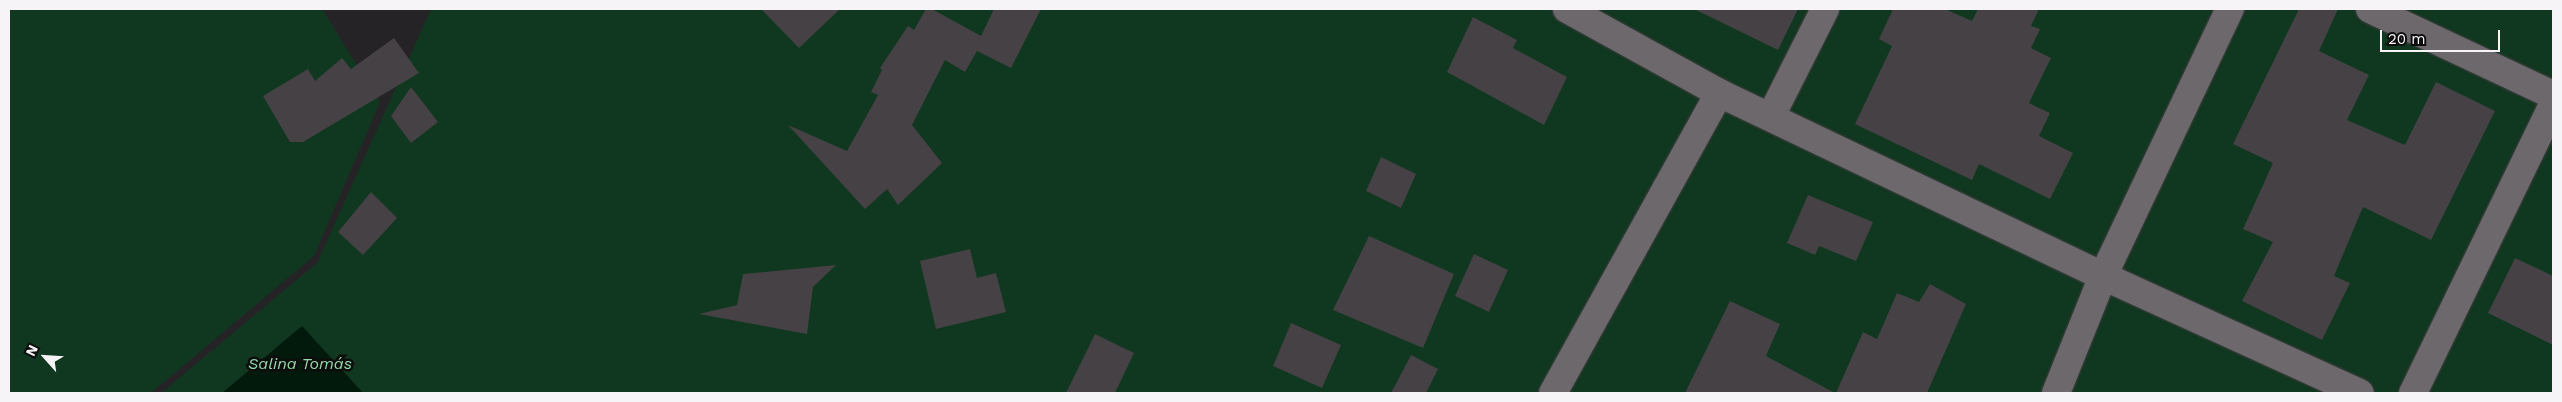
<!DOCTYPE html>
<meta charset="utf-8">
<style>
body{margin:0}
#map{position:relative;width:2562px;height:402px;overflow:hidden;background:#262326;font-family:"Work Sans",sans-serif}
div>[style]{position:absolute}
.green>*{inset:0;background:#10371f}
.water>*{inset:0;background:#021a0b}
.building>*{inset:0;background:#454144}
.roads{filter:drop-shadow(0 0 1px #423f42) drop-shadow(0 0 1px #423f42)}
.street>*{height:28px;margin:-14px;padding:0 14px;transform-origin:14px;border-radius:14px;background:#6c686c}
span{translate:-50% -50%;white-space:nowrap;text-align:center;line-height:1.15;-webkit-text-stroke:5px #0e0d0e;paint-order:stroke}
.water-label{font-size:16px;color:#93ddab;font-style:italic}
.frame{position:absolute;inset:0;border:10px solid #f6f4f6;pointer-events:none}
.north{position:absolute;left:20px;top:332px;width:50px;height:50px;-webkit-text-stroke:4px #0e0d0e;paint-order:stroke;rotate:296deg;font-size:14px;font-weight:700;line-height:20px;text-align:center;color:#f6f4f6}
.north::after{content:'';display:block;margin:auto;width:18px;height:22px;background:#f6f4f6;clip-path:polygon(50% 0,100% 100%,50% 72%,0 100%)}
.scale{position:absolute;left:2380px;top:30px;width:120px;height:22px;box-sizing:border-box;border:2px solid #f6f4f6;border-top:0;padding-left:6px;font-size:15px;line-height:18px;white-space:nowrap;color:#f6f4f6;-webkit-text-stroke:4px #0e0d0e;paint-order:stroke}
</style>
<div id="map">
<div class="green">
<div style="clip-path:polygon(9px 9px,322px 9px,380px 102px,314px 256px,151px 393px,9px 393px)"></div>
<div style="clip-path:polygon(431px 9px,2553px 9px,2553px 393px,161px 393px,317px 263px)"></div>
</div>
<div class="water">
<div style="clip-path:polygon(302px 326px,363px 393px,222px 393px)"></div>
</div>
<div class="building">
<div style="clip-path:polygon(761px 9px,840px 9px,799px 48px)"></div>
<div style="clip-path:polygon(926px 9px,932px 9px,981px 36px,994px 9px,1041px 9px,1011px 68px,977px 51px,965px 72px,945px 60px,912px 125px,942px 163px,898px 205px,887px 189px,865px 209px,788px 125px,847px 151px,878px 95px,871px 92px,882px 70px,880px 68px,908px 26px,914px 30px)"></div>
<div style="clip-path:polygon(1694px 9px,1798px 9px,1778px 50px)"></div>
<div style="clip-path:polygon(1893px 9px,1945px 9px,1972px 21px,1978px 9px,2039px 9px,2031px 26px,2040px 29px,2031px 48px,2051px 58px,2029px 103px,2050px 113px,2039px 136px,2073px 153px,2050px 199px,1979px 164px,1972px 180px,1855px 124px,1892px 46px,1879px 39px)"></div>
<div style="clip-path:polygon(2299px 9px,2338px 9px,2319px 51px,2369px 75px,2347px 120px,2405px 145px,2436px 82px,2495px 111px,2431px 240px,2363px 207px,2334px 276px,2350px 283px,2322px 340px,2242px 301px,2273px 242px,2243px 229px,2273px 163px,2233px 144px)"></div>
<div style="clip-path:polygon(1473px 17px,1517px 40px,1513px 48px,1567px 77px,1544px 125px,1447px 72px)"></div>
<div style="clip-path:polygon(394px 38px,419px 73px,303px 142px,290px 142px,263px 96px,308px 69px,315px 81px,342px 58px,351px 69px)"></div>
<div style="clip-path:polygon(411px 87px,438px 122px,411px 143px,391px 116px)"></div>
<div style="clip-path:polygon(1381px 157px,1416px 174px,1401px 208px,1366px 191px)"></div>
<div style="clip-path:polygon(371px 192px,397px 218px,363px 255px,338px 232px)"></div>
<div style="clip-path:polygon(1808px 195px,1873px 222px,1856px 261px,1819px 246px,1815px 255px,1787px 243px)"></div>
<div style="clip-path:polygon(1369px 236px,1454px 274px,1423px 348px,1333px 310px)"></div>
<div style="clip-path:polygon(970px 249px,977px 278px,996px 273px,1006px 312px,936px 329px,920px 261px)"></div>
<div style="clip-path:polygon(1474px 254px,1508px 270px,1489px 312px,1455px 296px)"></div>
<div style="clip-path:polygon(2515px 258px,2553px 276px,2553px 345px,2488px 313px)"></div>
<div style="clip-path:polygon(836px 265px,813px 287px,807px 334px,699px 314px,737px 305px,743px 274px)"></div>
<div style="clip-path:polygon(1930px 284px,1966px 304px,1927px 393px,1836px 393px,1863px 332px,1877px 339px,1897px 293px,1919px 302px)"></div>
<div style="clip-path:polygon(1730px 301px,1780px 324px,1766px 356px,1835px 393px,1685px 393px)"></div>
<div style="clip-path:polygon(1291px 323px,1341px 345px,1322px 388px,1273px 366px)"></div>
<div style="clip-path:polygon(1095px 334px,1134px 353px,1115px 393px,1066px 393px)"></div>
<div style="clip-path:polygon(1411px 355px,1438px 369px,1426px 393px,1391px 393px)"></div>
</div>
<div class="roads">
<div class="street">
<div style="left:1567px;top:9px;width:174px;rotate:28.9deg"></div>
<div style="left:1719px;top:93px;width:425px;rotate:25.5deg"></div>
<div style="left:2103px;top:276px;width:282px;rotate:24.5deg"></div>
<div style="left:2370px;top:9px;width:202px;rotate:25.2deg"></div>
<div style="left:1771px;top:116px;width:120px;rotate:-63.2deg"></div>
<div style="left:1553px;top:393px;width:343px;rotate:-61deg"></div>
<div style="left:2056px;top:393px;width:126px;rotate:-68.1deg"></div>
<div style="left:2103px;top:276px;width:296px;rotate:-64.6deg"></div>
<div style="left:2413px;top:393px;width:320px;rotate:-64.1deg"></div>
</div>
</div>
<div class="water-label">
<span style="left:300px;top:364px">Salina Tomás</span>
</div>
<div class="frame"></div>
<div class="north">N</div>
<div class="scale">20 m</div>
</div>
